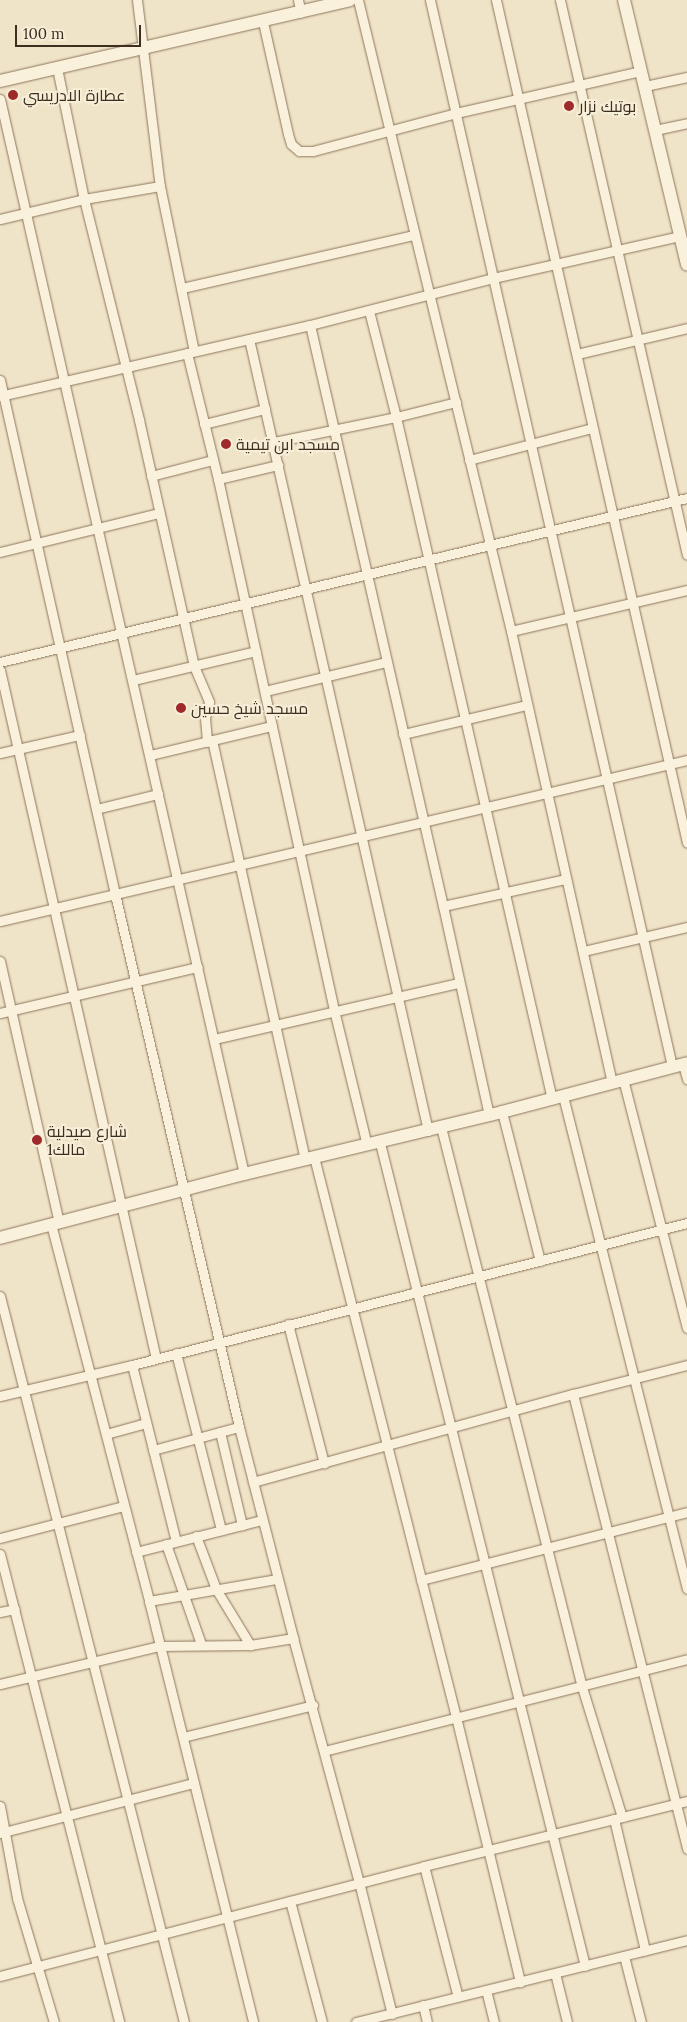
<!DOCTYPE html>
<meta charset="utf-8">
<style>
body{margin:0}
#map{position:relative;width:687px;height:2022px;overflow:hidden;background:#f0e4c8;font-family:Lora,Cairo,serif}
div>[style]{position:absolute}
.roads{filter:drop-shadow(0 0 1px #8d765c) drop-shadow(0 0 1px #8d765c)}
.street>*{height:9px;margin:-4.5px;padding:0 4.5px;transform-origin:4.5px;border-radius:4.5px;background:#faf1dc}
.secondary>*{height:12px;margin:-6px;padding:0 6px;transform-origin:6px;border-radius:6px;background:#faf1dc}
.dots>*{width:14px;height:14px;translate:-50% -50%;box-sizing:border-box;border:2px solid #f7eed8;border-radius:50%}
span{translate:-50% -50%;white-space:nowrap;text-align:center;line-height:1.15;-webkit-text-stroke:4px #f7eed8;paint-order:stroke}
.poi-label{font-size:16px;color:#3d2e20}
.left{translate:0 -50%;text-align:left}
.scale{position:absolute;left:15px;top:25px;width:126px;height:22px;box-sizing:border-box;border:2px solid #3d2e20;border-top:0;padding-left:6px;font-size:15px;line-height:18px;white-space:nowrap;color:#3d2e20;-webkit-text-stroke:4px #f7eed8;paint-order:stroke}
</style>
<div id="map">
<div class="roads">
<div class="street">
<div style="left:137px;top:0;width:187px;rotate:83deg"></div>
<div style="left:160px;top:186px;width:168px;rotate:78.4deg"></div>
<div style="left:298px;top:0;width:13px;rotate:77deg"></div>
<div style="left:358px;top:0;width:649px;rotate:76.37deg"></div>
<div style="left:511px;top:631px;width:462px;rotate:77.4deg"></div>
<div style="left:430px;top:0;width:1093px;rotate:77.21deg"></div>
<div style="left:496px;top:0;width:864px;rotate:77.23deg"></div>
<div style="left:560px;top:0;width:569px;rotate:77.11deg"></div>
<div style="left:263px;top:22px;width:115px;rotate:77.4deg"></div>
<div style="left:288px;top:134px;width:10px;rotate:73deg"></div>
<div style="left:291px;top:144px;width:11px;rotate:41deg"></div>
<div style="left:299px;top:151px;width:14px"></div>
<div style="left:313px;top:151px;width:148px;rotate:-14.9deg"></div>
<div style="left:456px;top:113px;width:190px;rotate:-12.8deg"></div>
<div style="left:57px;top:68px;width:134px;rotate:78.4deg"></div>
<div style="left:84px;top:199px;width:228px;rotate:76deg"></div>
<div style="left:139px;top:420px;width:252px;rotate:77.4deg"></div>
<div style="left:194px;top:666px;width:39px;rotate:67deg"></div>
<div style="left:209px;top:702px;width:16px;rotate:104deg"></div>
<div style="left:205px;top:718px;width:24px;rotate:85deg"></div>
<div style="left:645px;top:86px;width:43px;rotate:-12.1deg"></div>
<div style="left:0;top:99px;width:1102px;rotate:77.21deg"></div>
<div style="left:655px;top:130px;width:33px;rotate:-12deg"></div>
<div style="left:0;top:219px;width:86px;rotate:-13.4deg"></div>
<div style="left:84px;top:199px;width:77px;rotate:-9.7deg"></div>
<div style="left:182px;top:288px;width:238px;rotate:-12.9deg"></div>
<div style="left:369px;top:311px;width:109px;rotate:75.7deg"></div>
<div style="left:396px;top:417px;width:700px;rotate:77.12deg"></div>
<div style="left:310px;top:325px;width:596px;rotate:77.11deg"></div>
<div style="left:443px;top:906px;width:215px;rotate:77.6deg"></div>
<div style="left:249px;top:339px;width:812px;rotate:77.26deg"></div>
<div style="left:187px;top:353px;width:130px;rotate:76.2deg"></div>
<div style="left:218px;top:479px;width:544px;rotate:77.68deg"></div>
<div style="left:334px;top:1010px;width:139px;rotate:76.3deg"></div>
<div style="left:577px;top:354px;width:113px;rotate:-13.3deg"></div>
<div style="left:0;top:380px;width:527px;rotate:77.39deg"></div>
<div style="left:115px;top:894px;width:547px;rotate:76.9deg"></div>
<div style="left:239px;top:1427px;width:218px;rotate:75.6deg"></div>
<div style="left:293px;top:1638px;width:253px;rotate:74.9deg"></div>
<div style="left:359px;top:1882px;width:136px;rotate:76deg"></div>
<div style="left:0;top:396px;width:318px;rotate:-12.9deg"></div>
<div style="left:310px;top:325px;width:189px;rotate:-14.4deg"></div>
<div style="left:493px;top:278px;width:191px;rotate:-12.7deg"></div>
<div style="left:204px;top:424px;width:63px;rotate:-13.8deg"></div>
<div style="left:274px;top:442px;width:125px;rotate:-11.6deg"></div>
<div style="left:396px;top:417px;width:62px;rotate:-14deg"></div>
<div style="left:469px;top:460px;width:127px;rotate:-14.6deg"></div>
<div style="left:151px;top:476px;width:64px;rotate:-14.5deg"></div>
<div style="left:218px;top:479px;width:62px;rotate:-13.1deg"></div>
<div style="left:0;top:552px;width:164px;rotate:-13.8deg"></div>
<div style="left:511px;top:631px;width:181px;rotate:-13.1deg"></div>
<div style="left:0;top:662px;width:706px;rotate:-13.43deg"></div>
<div style="left:0;top:670px;width:706px;rotate:77.24deg"></div>
<div style="left:133px;top:680px;width:126px;rotate:-13.3deg"></div>
<div style="left:265px;top:691px;width:124px;rotate:-13.5deg"></div>
<div style="left:403px;top:734px;width:127px;rotate:-13.2deg"></div>
<div style="left:212px;top:740px;width:429px;rotate:77.5deg"></div>
<div style="left:0;top:753px;width:82px;rotate:-12.7deg"></div>
<div style="left:150px;top:755px;width:125px;rotate:-13.4deg"></div>
<div style="left:96px;top:809px;width:64px;rotate:-13.6deg"></div>
<div style="left:443px;top:906px;width:126px;rotate:-12.4deg"></div>
<div style="left:0;top:921px;width:706px;rotate:-13.19deg"></div>
<div style="left:583px;top:951px;width:107px;rotate:-13deg"></div>
<div style="left:0;top:961px;width:268px;rotate:77.3deg"></div>
<div style="left:0;top:1013px;width:203px;rotate:-13.1deg"></div>
<div style="left:214px;top:1039px;width:251px;rotate:-12.9deg"></div>
<div style="left:683px;top:1064px;width:16px;rotate:75deg"></div>
<div style="left:623px;top:1079px;width:257px;rotate:75.6deg"></div>
<div style="left:563px;top:1096px;width:508px;rotate:75.88deg"></div>
<div style="left:502px;top:1112px;width:154px;rotate:75.7deg"></div>
<div style="left:441px;top:1127px;width:577px;rotate:75.87deg"></div>
<div style="left:582px;top:1687px;width:136px;rotate:72.9deg"></div>
<div style="left:380px;top:1143px;width:848px;rotate:76.01deg"></div>
<div style="left:314px;top:1157px;width:578px;rotate:75.77deg"></div>
<div style="left:456px;top:1717px;width:273px;rotate:76.4deg"></div>
<div style="left:51px;top:1224px;width:390px;rotate:75.4deg"></div>
<div style="left:149px;top:1601px;width:434px;rotate:76.1deg"></div>
<div style="left:0;top:1296px;width:749px;rotate:75.78deg"></div>
<div style="left:288px;top:1324px;width:144px;rotate:75.5deg"></div>
<div style="left:176px;top:1353px;width:183px;rotate:75.7deg"></div>
<div style="left:132px;top:1365px;width:181px;rotate:76deg"></div>
<div style="left:573px;top:1394px;width:118px;rotate:-14.3deg"></div>
<div style="left:0;top:1396px;width:136px;rotate:-13.2deg"></div>
<div style="left:132px;top:1365px;width:573px;rotate:-14.35deg"></div>
<div style="left:220px;top:1432px;width:96px;rotate:76.7deg"></div>
<div style="left:106px;top:1434px;width:41px;rotate:-15.4deg"></div>
<div style="left:153px;top:1450px;width:89px;rotate:-15deg"></div>
<div style="left:253px;top:1482px;width:332px;rotate:-15.4deg"></div>
<div style="left:573px;top:1394px;width:469px;rotate:75.9deg"></div>
<div style="left:196px;top:1536px;width:57px;rotate:69.3deg"></div>
<div style="left:216px;top:1589px;width:66px;rotate:58.7deg"></div>
<div style="left:0;top:1538px;width:128px;rotate:-14.5deg"></div>
<div style="left:166px;top:1544px;width:106px;rotate:70.7deg"></div>
<div style="left:136px;top:1552px;width:130px;rotate:-14.3deg"></div>
<div style="left:0;top:1554px;width:483px;rotate:75.7deg"></div>
<div style="left:421px;top:1580px;width:275px;rotate:-14.3deg"></div>
<div style="left:149px;top:1601px;width:130px;rotate:-9.8deg"></div>
<div style="left:0;top:1612px;width:15px;rotate:-11deg"></div>
<div style="left:0;top:1684px;width:164px;rotate:-13.4deg"></div>
<div style="left:160px;top:1646px;width:90px;rotate:-0.6deg"></div>
<div style="left:250px;top:1645px;width:44px;rotate:-9.2deg"></div>
<div style="left:183px;top:1737px;width:134px;rotate:-13.8deg"></div>
<div style="left:324px;top:1751px;width:374px;rotate:-14.2deg"></div>
<div style="left:0;top:1806px;width:94px;rotate:79.5deg"></div>
<div style="left:17px;top:1898px;width:129px;rotate:73.4deg"></div>
<div style="left:614px;top:1819px;width:135px;rotate:76.7deg"></div>
<div style="left:0;top:1833px;width:199px;rotate:-14.5deg"></div>
<div style="left:424px;top:1866px;width:135px;rotate:75.5deg"></div>
<div style="left:290px;top:1901px;width:125px;rotate:75.2deg"></div>
<div style="left:624px;top:1956px;width:68px;rotate:75.6deg"></div>
<div style="left:555px;top:1973px;width:50px;rotate:76.2deg"></div>
<div style="left:0;top:1976px;width:438px;rotate:-14.5deg"></div>
<div style="left:424px;top:1866px;width:271px;rotate:-13.9deg"></div>
<div style="left:486px;top:1990px;width:33px;rotate:76deg"></div>
<div style="left:423px;top:2005px;width:17px;rotate:77deg"></div>
<div style="left:356px;top:2022px;width:341px;rotate:-13.9deg"></div>
</div>
<div class="secondary">
<div style="left:624px;top:0;width:272px;rotate:76.6deg"></div>
<div style="left:0;top:81px;width:359px;rotate:-13deg"></div>
<div style="left:0;top:1238px;width:252px;rotate:-14.7deg"></div>
<div style="left:244px;top:1174px;width:265px;rotate:-13.5deg"></div>
<div style="left:502px;top:1112px;width:191px;rotate:-14.8deg"></div>
</div>
</div>
<div class="dots">
<div style="left:13px;top:95px;background:#9e2a2b"></div>
<div style="left:569px;top:106px;background:#9e2a2b"></div>
<div style="left:226px;top:444px;background:#9e2a2b"></div>
<div style="left:181px;top:708px;background:#9e2a2b"></div>
<div style="left:37px;top:1140px;background:#9e2a2b"></div>
</div>
<div class="poi-label">
<span class="left" style="left:23px;top:95px">عطارة الادريسي</span>
<span class="left" style="left:579px;top:106px">بوتيك نزار</span>
<span class="left" style="left:236px;top:444px">مسجد ابن تيمية</span>
<span class="left" style="left:191px;top:708px">مسجد شيخ حسين</span>
<span class="left" style="left:47px;top:1140px">شارع صيدلية<br>مالك1</span>
</div>
<div class="scale">100 m</div>
</div>
